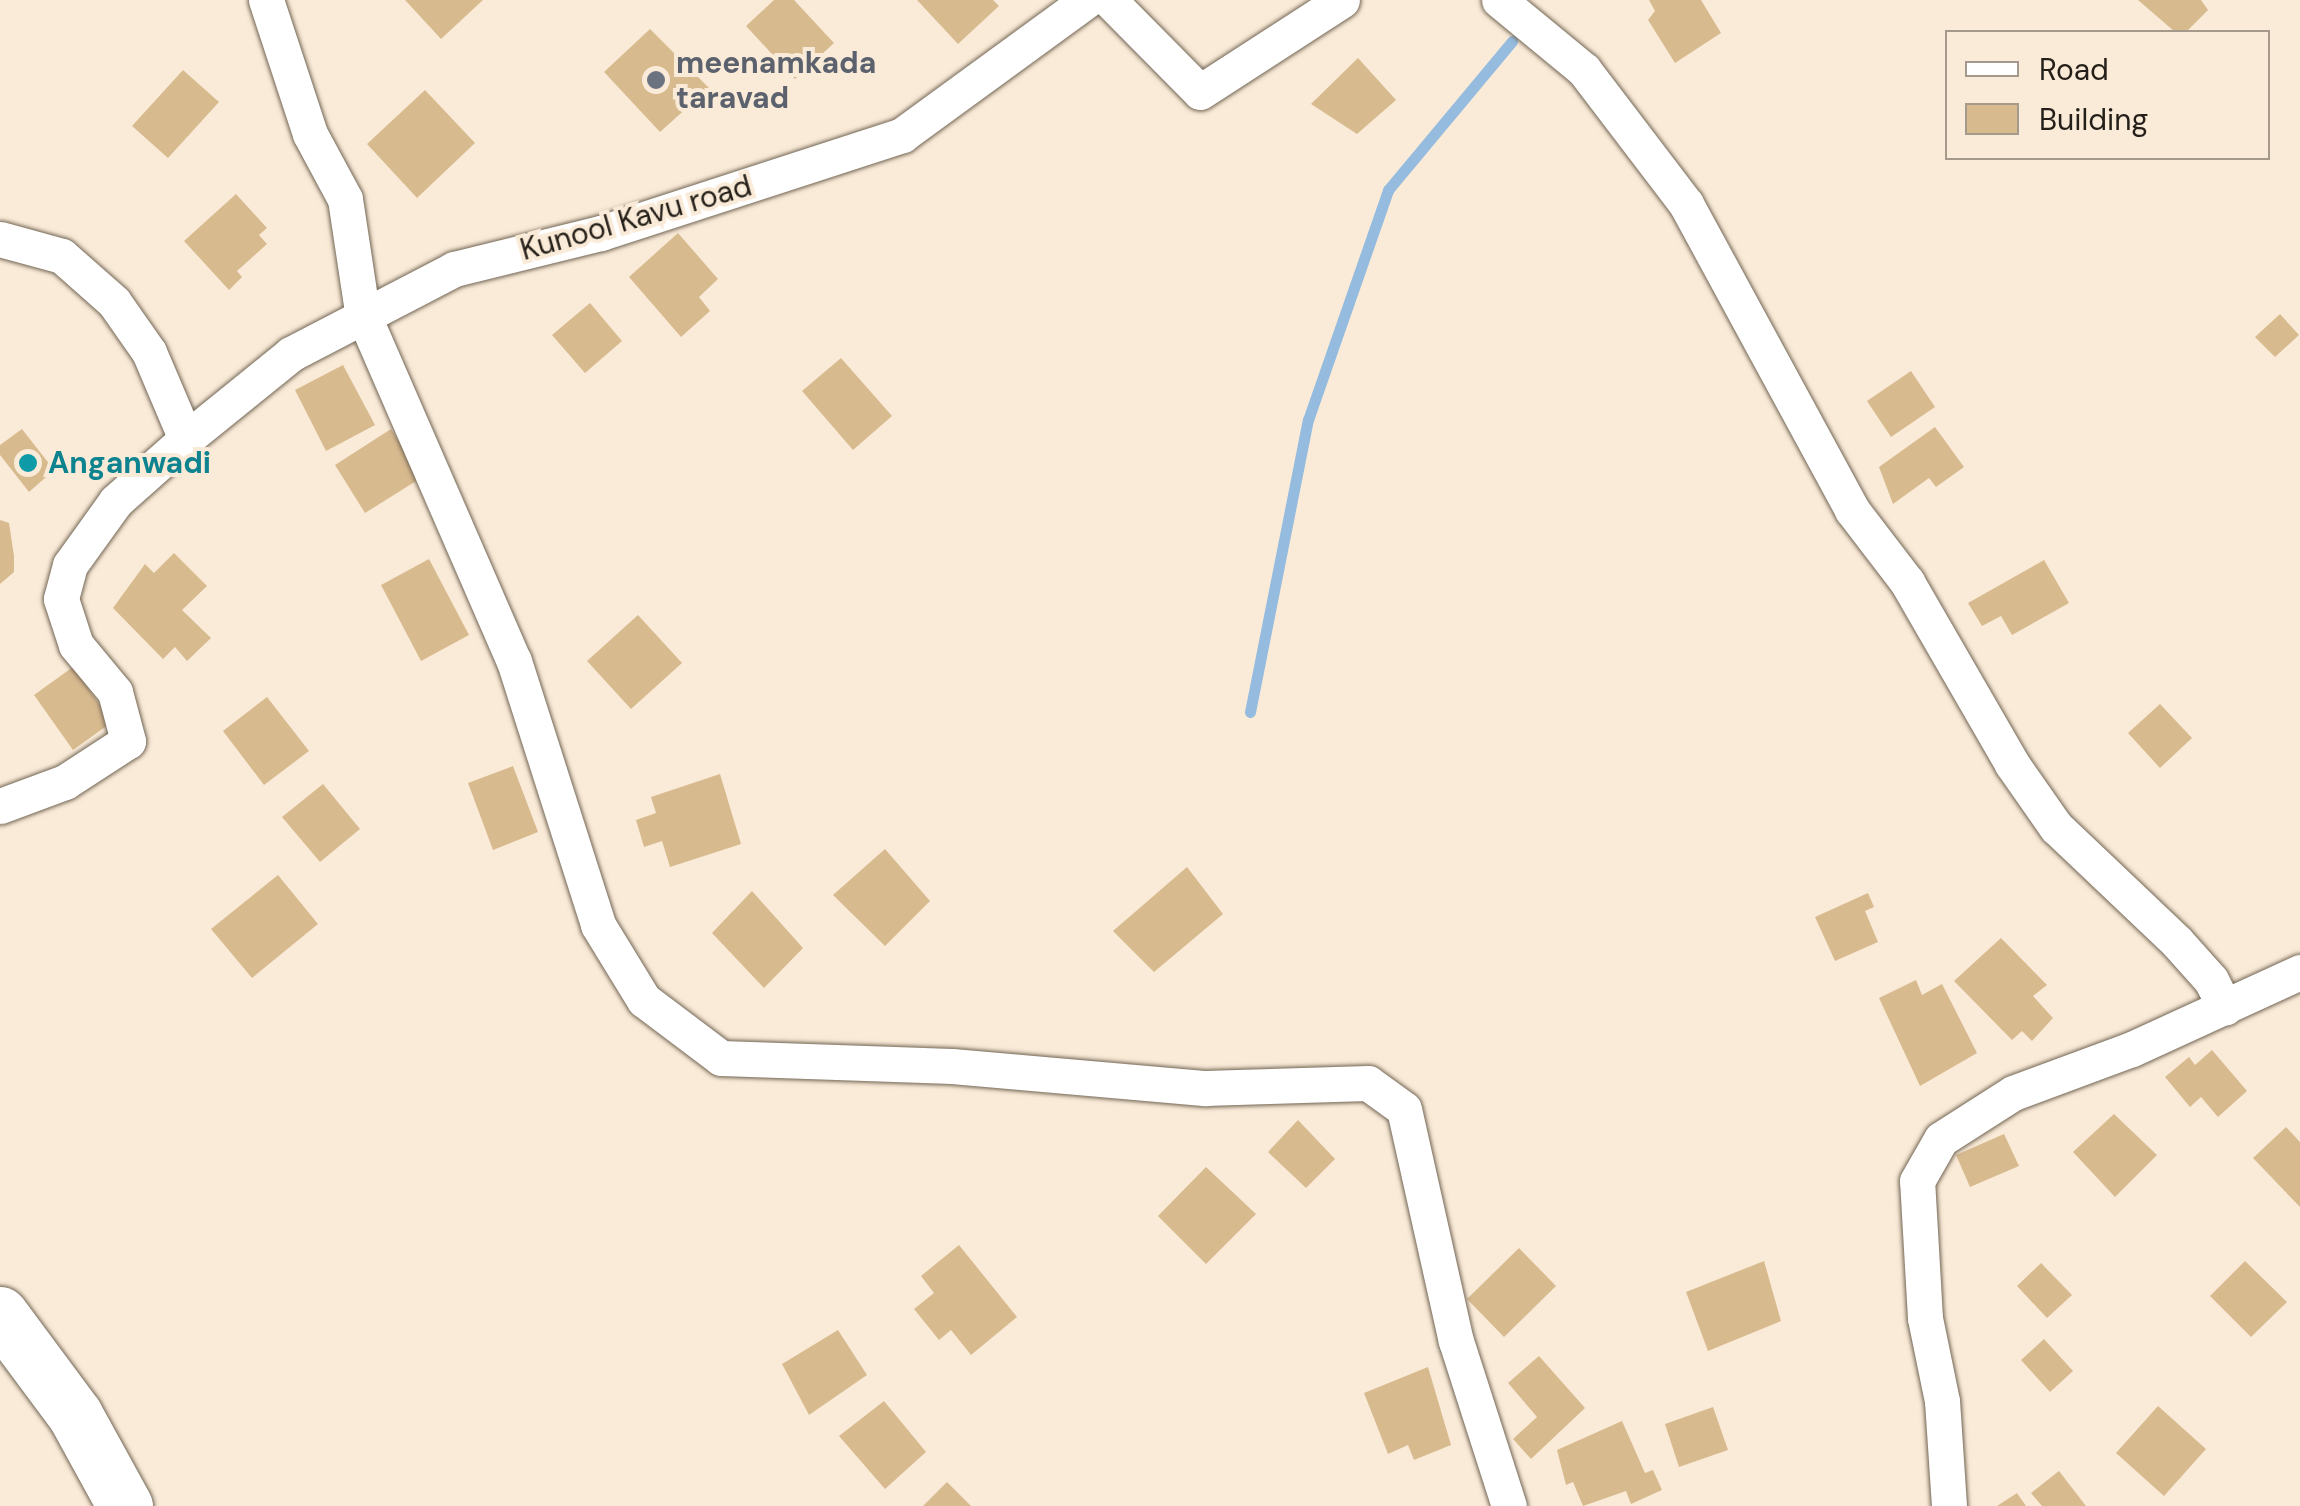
<!DOCTYPE html>
<style>
body{margin:0}
#map{position:relative;width:2300px;height:1506px;overflow:hidden;background:#faebd8;font-family:"DM Sans",sans-serif}
div>[style]{position:absolute}
.stream>*{height:11px;margin:-5.5px;padding:0 5.5px;transform-origin:5.5px;border-radius:5.5px;background:#95bbdf}
.building>*{inset:0;background:#d8ba8f}
.roads{filter:drop-shadow(0 0 2px #726554) drop-shadow(0 0 2px #726554)}
.minor>*{height:35px;margin:-17.5px;padding:0 17.5px;transform-origin:17.5px;border-radius:17.5px;background:#fff}
.trunk>*{height:55px;margin:-27.5px;padding:0 27.5px;transform-origin:27.5px;border-radius:27.5px;background:#fff}
.dots>*{width:28px;height:28px;translate:-50% -50%;box-sizing:border-box;border:5px solid #faebd8;border-radius:50%}
span{translate:-50% -50%;white-space:nowrap;text-align:center;line-height:1.15;-webkit-text-stroke:8px #faebd8;paint-order:stroke}
.worship-label{font-size:30px;color:#5b616d;font-weight:700}
.left{translate:0 -50%;text-align:left}
.street-label{font-size:30px;color:#241f18}
.culture-label{font-size:30px;color:#0d838f;font-weight:700}
.legend{position:absolute;left:1945px;top:30px;width:325px;height:130px;box-sizing:border-box;background:#faebd8;border:2px solid #a4998b;margin:0;padding:12px 18px;list-style:none;font-size:30px;color:#241f18}
.legend li{display:flex;align-items:center;gap:20px;height:50px}
.legend b{width:50px;border:2px solid #a4998b}
</style>
<div id="map">
<div class="stream">
<div style="left:1250px;top:712px;width:298px;rotate:-78.8deg"></div>
<div style="left:1308px;top:420px;width:244px;rotate:-70.8deg"></div>
<div style="left:1388px;top:190px;width:194px;rotate:-50.2deg"></div>
</div>
<div class="building">
<div style="clip-path:polygon(405px 0,483px 0,441px 39px)"></div>
<div style="clip-path:polygon(774px 0,794px 0,834px 43px,795px 79px,746px 26px)"></div>
<div style="clip-path:polygon(917px 0,993px 0,999px 6px,958px 44px)"></div>
<div style="clip-path:polygon(1649px 0,1701px 0,1721px 33px,1675px 63px,1648px 20px,1655px 11px)"></div>
<div style="clip-path:polygon(2138px 0,2201px 0,2208px 10px,2186px 32px,2175px 32px)"></div>
<div style="clip-path:polygon(650px 29px,709px 88px,660px 132px,604px 72px)"></div>
<div style="clip-path:polygon(1358px 58px,1396px 100px,1357px 134px,1311px 104px)"></div>
<div style="clip-path:polygon(183px 70px,219px 102px,168px 158px,132px 126px)"></div>
<div style="clip-path:polygon(425px 90px,475px 143px,417px 198px,367px 144px)"></div>
<div style="clip-path:polygon(236px 194px,267px 228px,259px 235px,267px 244px,237px 271px,242px 277px,229px 290px,184px 241px)"></div>
<div style="clip-path:polygon(678px 233px,718px 279px,699px 297px,710px 311px,681px 337px,629px 277px)"></div>
<div style="clip-path:polygon(590px 303px,622px 341px,585px 373px,552px 335px)"></div>
<div style="clip-path:polygon(2280px 314px,2299px 335px,2275px 357px,2255px 337px)"></div>
<div style="clip-path:polygon(841px 358px,892px 416px,853px 450px,802px 391px)"></div>
<div style="clip-path:polygon(343px 365px,375px 425px,326px 451px,295px 390px)"></div>
<div style="clip-path:polygon(1911px 371px,1935px 407px,1891px 437px,1867px 401px)"></div>
<div style="clip-path:polygon(1935px 427px,1964px 467px,1936px 487px,1929px 478px,1893px 504px,1879px 467px)"></div>
<div style="clip-path:polygon(22px 429px,54px 470px,29px 492px,0 455px,0 445px)"></div>
<div style="clip-path:polygon(391px 429px,421px 478px,365px 513px,335px 465px)"></div>
<div style="clip-path:polygon(0 520px,9px 523px,14px 556px,14px 572px,0 584px)"></div>
<div style="clip-path:polygon(174px 553px,207px 586px,182px 610px,211px 638px,187px 661px,175px 647px,163px 659px,113px 608px,145px 564px,154px 573px)"></div>
<div style="clip-path:polygon(429px 559px,469px 635px,421px 661px,381px 585px)"></div>
<div style="clip-path:polygon(2044px 560px,2069px 603px,2012px 635px,2001px 616px,1982px 626px,1968px 603px)"></div>
<div style="clip-path:polygon(638px 615px,682px 663px,631px 709px,587px 661px)"></div>
<div style="clip-path:polygon(73px 667px,112px 722px,73px 750px,34px 695px)"></div>
<div style="clip-path:polygon(267px 697px,309px 751px,264px 785px,223px 731px)"></div>
<div style="clip-path:polygon(2160px 704px,2192px 738px,2160px 768px,2128px 733px)"></div>
<div style="clip-path:polygon(513px 766px,538px 832px,493px 850px,468px 783px)"></div>
<div style="clip-path:polygon(720px 774px,741px 844px,670px 867px,662px 841px,644px 847px,636px 820px,656px 813px,651px 797px)"></div>
<div style="clip-path:polygon(323px 784px,360px 829px,320px 862px,282px 817px)"></div>
<div style="clip-path:polygon(885px 849px,930px 901px,885px 946px,833px 895px)"></div>
<div style="clip-path:polygon(1187px 867px,1223px 914px,1154px 972px,1113px 931px)"></div>
<div style="clip-path:polygon(278px 875px,318px 924px,252px 978px,211px 929px)"></div>
<div style="clip-path:polygon(752px 891px,803px 948px,764px 988px,712px 933px)"></div>
<div style="clip-path:polygon(1868px 893px,1874px 907px,1865px 911px,1878px 942px,1835px 961px,1815px 917px)"></div>
<div style="clip-path:polygon(2001px 938px,2047px 985px,2033px 996px,2053px 1018px,2032px 1041px,2022px 1031px,2012px 1040px,1954px 981px)"></div>
<div style="clip-path:polygon(1916px 980px,1922px 995px,1942px 984px,1977px 1053px,1920px 1086px,1879px 998px)"></div>
<div style="clip-path:polygon(2212px 1050px,2247px 1091px,2218px 1117px,2201px 1097px,2190px 1107px,2165px 1077px,2189px 1057px,2195px 1065px)"></div>
<div style="clip-path:polygon(2114px 1114px,2157px 1155px,2115px 1197px,2073px 1152px)"></div>
<div style="clip-path:polygon(1298px 1120px,1335px 1159px,1306px 1188px,1268px 1152px)"></div>
<div style="clip-path:polygon(2286px 1127px,2300px 1142px,2300px 1207px,2253px 1158px)"></div>
<div style="clip-path:polygon(2004px 1134px,2019px 1166px,1970px 1187px,1956px 1155px)"></div>
<div style="clip-path:polygon(1206px 1167px,1256px 1214px,1206px 1264px,1158px 1216px)"></div>
<div style="clip-path:polygon(959px 1245px,1017px 1317px,971px 1355px,951px 1330px,939px 1340px,914px 1309px,934px 1293px,921px 1276px)"></div>
<div style="clip-path:polygon(1519px 1248px,1556px 1286px,1504px 1337px,1467px 1299px)"></div>
<div style="clip-path:polygon(1764px 1261px,1781px 1321px,1708px 1351px,1686px 1292px)"></div>
<div style="clip-path:polygon(2245px 1261px,2287px 1302px,2251px 1337px,2210px 1296px)"></div>
<div style="clip-path:polygon(2041px 1263px,2072px 1295px,2047px 1318px,2017px 1286px)"></div>
<div style="clip-path:polygon(838px 1330px,867px 1375px,809px 1415px,782px 1364px)"></div>
<div style="clip-path:polygon(2044px 1339px,2073px 1371px,2050px 1392px,2021px 1360px)"></div>
<div style="clip-path:polygon(1539px 1356px,1585px 1408px,1531px 1459px,1513px 1439px,1537px 1417px,1508px 1383px)"></div>
<div style="clip-path:polygon(1428px 1367px,1451px 1445px,1414px 1460px,1408px 1445px,1388px 1454px,1364px 1393px)"></div>
<div style="clip-path:polygon(884px 1401px,926px 1452px,885px 1489px,839px 1436px)"></div>
<div style="clip-path:polygon(2158px 1406px,2206px 1449px,2164px 1496px,2116px 1453px)"></div>
<div style="clip-path:polygon(1713px 1407px,1728px 1450px,1679px 1467px,1665px 1424px)"></div>
<div style="clip-path:polygon(1622px 1421px,1645px 1473px,1653px 1470px,1662px 1490px,1631px 1504px,1626px 1491px,1583px 1506px,1573px 1482px,1566px 1485px,1557px 1450px)"></div>
<div style="clip-path:polygon(2059px 1471px,2086px 1506px,2042px 1506px,2031px 1493px)"></div>
<div style="clip-path:polygon(947px 1482px,971px 1506px,923px 1506px)"></div>
<div style="clip-path:polygon(2017px 1493px,2026px 1506px,1997px 1506px)"></div>
</div>
<div class="roads">
<div class="minor">
<div style="left:266px;top:0;width:141px;rotate:71.8deg"></div>
<div style="left:310px;top:134px;width:74px;rotate:61.7deg"></div>
<div style="left:345px;top:199px;width:114px;rotate:81.4deg"></div>
<div style="left:362px;top:312px;width:381px;rotate:66.5deg"></div>
<div style="left:514px;top:661px;width:277px;rotate:72.3deg"></div>
<div style="left:598px;top:925px;width:88px;rotate:58.5deg"></div>
<div style="left:644px;top:1000px;width:96px;rotate:37deg"></div>
<div style="left:721px;top:1058px;width:231px;rotate:2deg"></div>
<div style="left:952px;top:1066px;width:255px;rotate:5deg"></div>
<div style="left:1206px;top:1088px;width:162px;rotate:-1.8deg"></div>
<div style="left:1368px;top:1083px;width:44px;rotate:35.8deg"></div>
<div style="left:1404px;top:1109px;width:238px;rotate:77.4deg"></div>
<div style="left:1456px;top:1341px;width:173px;rotate:72.2deg"></div>
<div style="left:1109px;top:0;width:129px;rotate:45.3deg"></div>
<div style="left:1200px;top:92px;width:169px;rotate:-32.9deg"></div>
<div style="left:1499px;top:0;width:110px;rotate:39.5deg"></div>
<div style="left:1584px;top:70px;width:168px;rotate:52.7deg"></div>
<div style="left:1686px;top:204px;width:348px;rotate:61.5deg"></div>
<div style="left:1852px;top:510px;width:91px;rotate:52.6deg"></div>
<div style="left:1907px;top:582px;width:210px;rotate:60deg"></div>
<div style="left:2012px;top:764px;width:77px;rotate:55.1deg"></div>
<div style="left:2056px;top:827px;width:167px;rotate:43.5deg"></div>
<div style="left:2177px;top:942px;width:51px;rotate:48.2deg"></div>
<div style="left:2211px;top:980px;width:31px;rotate:63deg"></div>
<div style="left:0;top:239px;width:64px;rotate:15.3deg"></div>
<div style="left:62px;top:256px;width:69px;rotate:41.5deg"></div>
<div style="left:114px;top:302px;width:61px;rotate:55deg"></div>
<div style="left:149px;top:352px;width:95px;rotate:67deg"></div>
<div style="left:186px;top:439px;width:94px;rotate:138.5deg"></div>
<div style="left:116px;top:501px;width:79px;rotate:125.7deg"></div>
<div style="left:70px;top:565px;width:35px;rotate:105deg"></div>
<div style="left:61px;top:599px;width:48px;rotate:71.9deg"></div>
<div style="left:76px;top:645px;width:61px;rotate:50.3deg"></div>
<div style="left:115px;top:692px;width:51px;rotate:75.1deg"></div>
<div style="left:128px;top:741px;width:75px;rotate:146.9deg"></div>
<div style="left:65px;top:782px;width:69px;rotate:159.7deg"></div>
<div style="left:186px;top:439px;width:135px;rotate:-39deg"></div>
<div style="left:291px;top:354px;width:184px;rotate:-27.5deg"></div>
<div style="left:454px;top:269px;width:151px;rotate:-13.8deg"></div>
<div style="left:601px;top:233px;width:317px;rotate:-18deg"></div>
<div style="left:902px;top:135px;width:229px;rotate:-36.1deg"></div>
<div style="left:1949px;top:1506px;width:105px;rotate:-93.8deg"></div>
<div style="left:1942px;top:1401px;width:85px;rotate:-101.6deg"></div>
<div style="left:1925px;top:1318px;width:137px;rotate:-93.3deg"></div>
<div style="left:1917px;top:1181px;width:48px;rotate:-60.3deg"></div>
<div style="left:1941px;top:1139px;width:85px;rotate:-32.6deg"></div>
<div style="left:2013px;top:1093px;width:127px;rotate:-20.3deg"></div>
<div style="left:2132px;top:1049px;width:185px;rotate:-24.6deg"></div>
</div>
<div class="trunk">
<div style="left:0;top:1314px;width:126px;rotate:53.4deg"></div>
<div style="left:75px;top:1415px;width:104px;rotate:61.2deg"></div>
</div>
</div>
<div class="dots">
<div style="left:656px;top:80px;background:#6b7280"></div>
<div style="left:28px;top:463px;background:#0f9aa8"></div>
</div>
<div class="worship-label">
<span class="left" style="left:676px;top:80px">meenamkada<br>taravad</span>
</div>
<div class="street-label">
<span style="left:636px;top:218px;rotate:-16deg">Kunool Kavu road</span>
</div>
<div class="culture-label">
<span class="left" style="left:48px;top:463px">Anganwadi</span>
</div>
<ul class="legend">
<li><b style="height:12px;background:#fff"></b>Road</li>
<li><b style="height:28px;background:#d8ba8f"></b>Building</li>
</ul>
</div>
